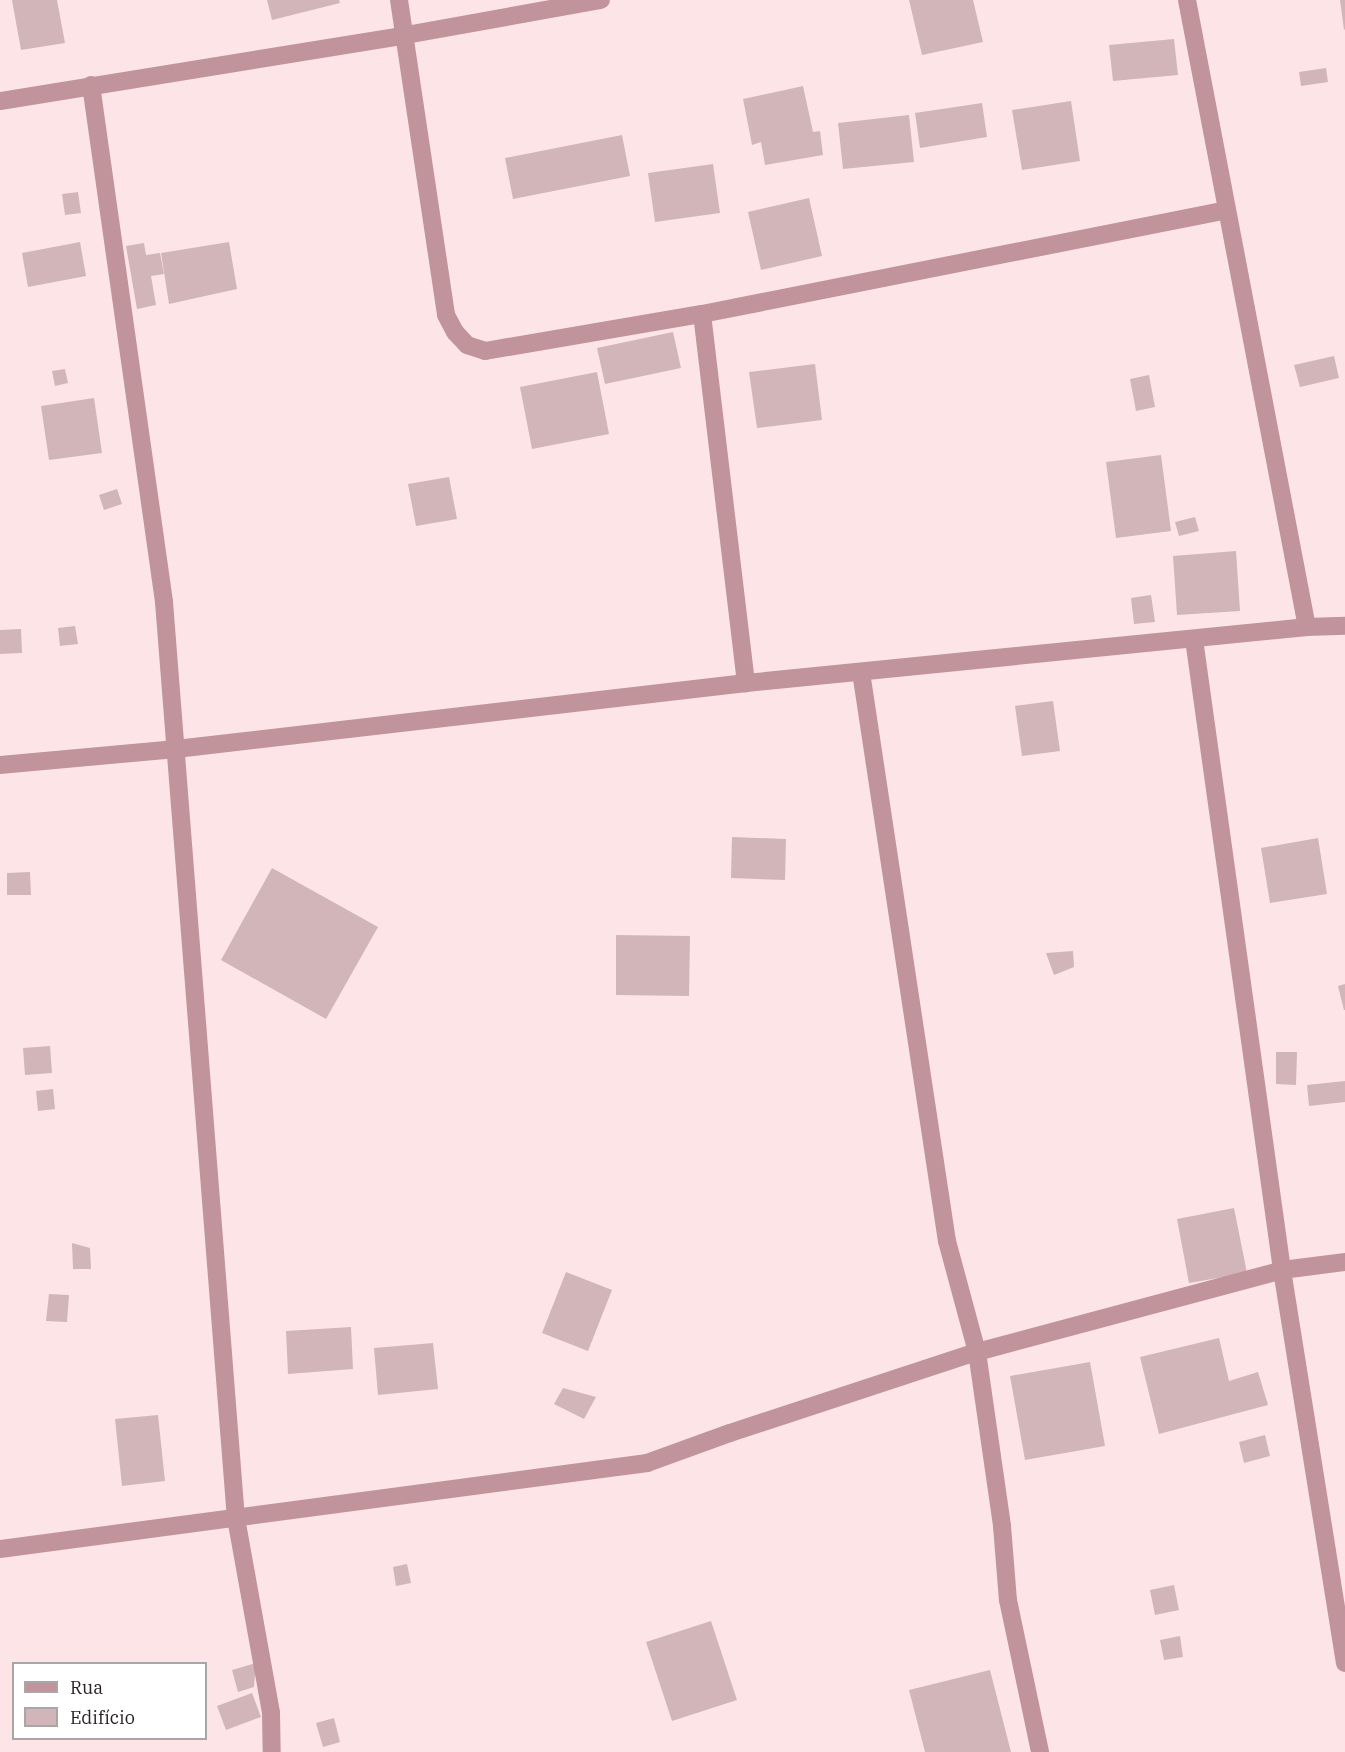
<!DOCTYPE html>
<meta charset="utf-8">
<style>
body{margin:0}
#map{position:relative;width:1345px;height:1752px;overflow:hidden;background:#fde5e7;font-family:"IBM Plex Serif",serif}
div>[style]{position:absolute}
.building>*{inset:0;background:#d2b5b8}
.street>*{height:18px;margin:-9px;padding:0 9px;transform-origin:9px;border-radius:9px;background:#c0949a}
span{translate:-50% -50%;white-space:nowrap;text-align:center;line-height:1.15;-webkit-text-stroke:6px #fff;paint-order:stroke}
.legend{position:absolute;left:12px;top:1662px;width:195px;height:78px;box-sizing:border-box;background:#fff;border:2px solid #aaa5a6;margin:0;padding:8px 10px;list-style:none;font-size:18px;color:#2a1f21}
.legend li{display:flex;align-items:center;gap:12px;height:30px}
.legend b{width:30px;border:2px solid #aaa5a6}
</style>
<div id="map">
<div class="building">
<div style="clip-path:polygon(12px 0,57px 0,65px 43px,21px 50px)"></div>
<div style="clip-path:polygon(267px 0,339px 0,340px 3px,272px 20px)"></div>
<div style="clip-path:polygon(909px 0,973px 0,983px 42px,922px 55px)"></div>
<div style="clip-path:polygon(1340px 0,1345px 0,1345px 29px,1344px 30px)"></div>
<div style="clip-path:polygon(1174px 39px,1178px 75px,1113px 81px,1109px 45px)"></div>
<div style="clip-path:polygon(1326px 68px,1328px 82px,1301px 86px,1299px 72px)"></div>
<div style="clip-path:polygon(803px 86px,813px 132px,820px 131px,823px 155px,765px 165px,761px 142px,752px 145px,743px 99px)"></div>
<div style="clip-path:polygon(1071px 101px,1080px 161px,1022px 170px,1012px 110px)"></div>
<div style="clip-path:polygon(982px 103px,987px 137px,920px 148px,915px 113px)"></div>
<div style="clip-path:polygon(909px 115px,914px 162px,843px 169px,838px 123px)"></div>
<div style="clip-path:polygon(622px 135px,630px 176px,513px 199px,505px 158px)"></div>
<div style="clip-path:polygon(713px 164px,720px 213px,655px 222px,648px 173px)"></div>
<div style="clip-path:polygon(78px 192px,81px 213px,65px 215px,62px 194px)"></div>
<div style="clip-path:polygon(809px 198px,822px 256px,761px 270px,748px 212px)"></div>
<div style="clip-path:polygon(80px 242px,86px 276px,28px 287px,22px 253px)"></div>
<div style="clip-path:polygon(229px 242px,237px 289px,169px 304px,161px 253px)"></div>
<div style="clip-path:polygon(144px 243px,146px 255px,160px 253px,164px 274px,151px 276px,156px 305px,137px 309px,126px 246px)"></div>
<div style="clip-path:polygon(673px 332px,681px 368px,605px 384px,597px 348px)"></div>
<div style="clip-path:polygon(1334px 356px,1339px 378px,1300px 387px,1294px 365px)"></div>
<div style="clip-path:polygon(815px 364px,822px 420px,757px 428px,749px 372px)"></div>
<div style="clip-path:polygon(65px 369px,68px 383px,55px 386px,52px 371px)"></div>
<div style="clip-path:polygon(597px 372px,609px 434px,532px 449px,520px 387px)"></div>
<div style="clip-path:polygon(1149px 375px,1155px 407px,1136px 411px,1130px 379px)"></div>
<div style="clip-path:polygon(94px 398px,102px 453px,49px 460px,41px 406px)"></div>
<div style="clip-path:polygon(1161px 455px,1171px 531px,1116px 538px,1106px 462px)"></div>
<div style="clip-path:polygon(449px 477px,457px 519px,416px 526px,408px 484px)"></div>
<div style="clip-path:polygon(117px 489px,122px 504px,104px 510px,99px 495px)"></div>
<div style="clip-path:polygon(1195px 517px,1199px 531px,1179px 536px,1175px 522px)"></div>
<div style="clip-path:polygon(1236px 551px,1240px 611px,1177px 615px,1173px 556px)"></div>
<div style="clip-path:polygon(1151px 595px,1155px 622px,1134px 624px,1131px 598px)"></div>
<div style="clip-path:polygon(75px 626px,78px 644px,60px 646px,58px 628px)"></div>
<div style="clip-path:polygon(21px 629px,22px 653px,0 654px,0 630px)"></div>
<div style="clip-path:polygon(1053px 701px,1060px 751px,1022px 756px,1015px 706px)"></div>
<div style="clip-path:polygon(732px 837px,786px 839px,785px 880px,731px 878px)"></div>
<div style="clip-path:polygon(1318px 838px,1327px 894px,1270px 903px,1261px 848px)"></div>
<div style="clip-path:polygon(272px 868px,378px 927px,326px 1019px,221px 960px)"></div>
<div style="clip-path:polygon(30px 872px,31px 895px,7px 895px,7px 873px)"></div>
<div style="clip-path:polygon(616px 935px,690px 936px,689px 996px,616px 995px)"></div>
<div style="clip-path:polygon(1073px 951px,1074px 967px,1054px 975px,1046px 953px)"></div>
<div style="clip-path:polygon(1345px 984px,1345px 1010px,1344px 1010px,1338px 986px)"></div>
<div style="clip-path:polygon(50px 1046px,52px 1073px,25px 1075px,23px 1048px)"></div>
<div style="clip-path:polygon(1276px 1052px,1297px 1052px,1296px 1085px,1276px 1084px)"></div>
<div style="clip-path:polygon(1345px 1081px,1345px 1102px,1309px 1106px,1307px 1085px)"></div>
<div style="clip-path:polygon(53px 1089px,55px 1109px,38px 1111px,36px 1091px)"></div>
<div style="clip-path:polygon(1234px 1208px,1247px 1273px,1189px 1283px,1177px 1219px)"></div>
<div style="clip-path:polygon(72px 1243px,90px 1248px,91px 1269px,73px 1269px)"></div>
<div style="clip-path:polygon(566px 1272px,612px 1290px,588px 1351px,542px 1333px)"></div>
<div style="clip-path:polygon(49px 1294px,69px 1295px,67px 1322px,46px 1321px)"></div>
<div style="clip-path:polygon(351px 1327px,353px 1369px,288px 1374px,286px 1331px)"></div>
<div style="clip-path:polygon(1219px 1338px,1229px 1381px,1258px 1372px,1268px 1405px,1159px 1434px,1140px 1357px)"></div>
<div style="clip-path:polygon(433px 1343px,438px 1389px,378px 1395px,374px 1348px)"></div>
<div style="clip-path:polygon(1090px 1362px,1105px 1446px,1025px 1460px,1010px 1376px)"></div>
<div style="clip-path:polygon(563px 1388px,596px 1397px,584px 1419px,554px 1404px)"></div>
<div style="clip-path:polygon(158px 1415px,165px 1481px,122px 1486px,115px 1419px)"></div>
<div style="clip-path:polygon(1265px 1435px,1270px 1456px,1244px 1463px,1239px 1442px)"></div>
<div style="clip-path:polygon(407px 1564px,411px 1583px,396px 1586px,393px 1567px)"></div>
<div style="clip-path:polygon(1174px 1585px,1179px 1610px,1155px 1615px,1150px 1590px)"></div>
<div style="clip-path:polygon(711px 1621px,737px 1700px,672px 1721px,646px 1642px)"></div>
<div style="clip-path:polygon(1180px 1636px,1183px 1657px,1164px 1660px,1160px 1640px)"></div>
<div style="clip-path:polygon(256px 1663px,254px 1687px,238px 1692px,232px 1670px)"></div>
<div style="clip-path:polygon(990px 1670px,1011px 1752px,925px 1752px,909px 1690px)"></div>
<div style="clip-path:polygon(252px 1693px,261px 1717px,226px 1730px,217px 1706px)"></div>
<div style="clip-path:polygon(334px 1718px,340px 1742px,323px 1747px,316px 1723px)"></div>
</div>
<div class="street">
<div style="left:399px;top:0;width:318px;rotate:81.5deg"></div>
<div style="left:446px;top:315px;width:19px;rotate:62deg"></div>
<div style="left:455px;top:332px;width:18px;rotate:47deg"></div>
<div style="left:467px;top:345px;width:19px;rotate:18deg"></div>
<div style="left:485px;top:351px;width:220px;rotate:-9.7deg"></div>
<div style="left:702px;top:314px;width:535px;rotate:-11.2deg"></div>
<div style="left:1187px;top:0;width:638px;rotate:79.17deg"></div>
<div style="left:91px;top:85px;width:522px;rotate:81.96deg"></div>
<div style="left:164px;top:602px;width:919px;rotate:85.51deg"></div>
<div style="left:236px;top:1518px;width:198px;rotate:79.8deg"></div>
<div style="left:271px;top:1713px;width:39px;rotate:89deg"></div>
<div style="left:0;top:101px;width:411px;rotate:-9.2deg"></div>
<div style="left:406px;top:35px;width:198px;rotate:-10.2deg"></div>
<div style="left:702px;top:314px;width:372px;rotate:83.2deg"></div>
<div style="left:1194px;top:639px;width:637px;rotate:82.06deg"></div>
<div style="left:1282px;top:1270px;width:398px;rotate:80.9deg"></div>
<div style="left:861px;top:672px;width:575px;rotate:81.41deg"></div>
<div style="left:947px;top:1241px;width:115px;rotate:74.9deg"></div>
<div style="left:977px;top:1352px;width:176px;rotate:81.8deg"></div>
<div style="left:1002px;top:1526px;width:74px;rotate:85.4deg"></div>
<div style="left:1008px;top:1600px;width:155px;rotate:78.1deg"></div>
<div style="left:0;top:765px;width:177px;rotate:-5.2deg"></div>
<div style="left:176px;top:749px;width:574px;rotate:-6.6deg"></div>
<div style="left:746px;top:683px;width:564px;rotate:-5.7deg"></div>
<div style="left:1307px;top:627px;width:38px;rotate:-2deg"></div>
<div style="left:0;top:1549px;width:653px;rotate:-7.57deg"></div>
<div style="left:647px;top:1463px;width:88px;rotate:-19.9deg"></div>
<div style="left:730px;top:1433px;width:260px;rotate:-18.2deg"></div>
<div style="left:977px;top:1352px;width:316px;rotate:-15deg"></div>
<div style="left:1282px;top:1270px;width:64px;rotate:-7.2deg"></div>
</div>
<ul class="legend">
<li><b style="height:8px;background:#c0949a"></b>Rua</li>
<li><b style="height:16px;background:#d2b5b8"></b>Edifício</li>
</ul>
</div>
